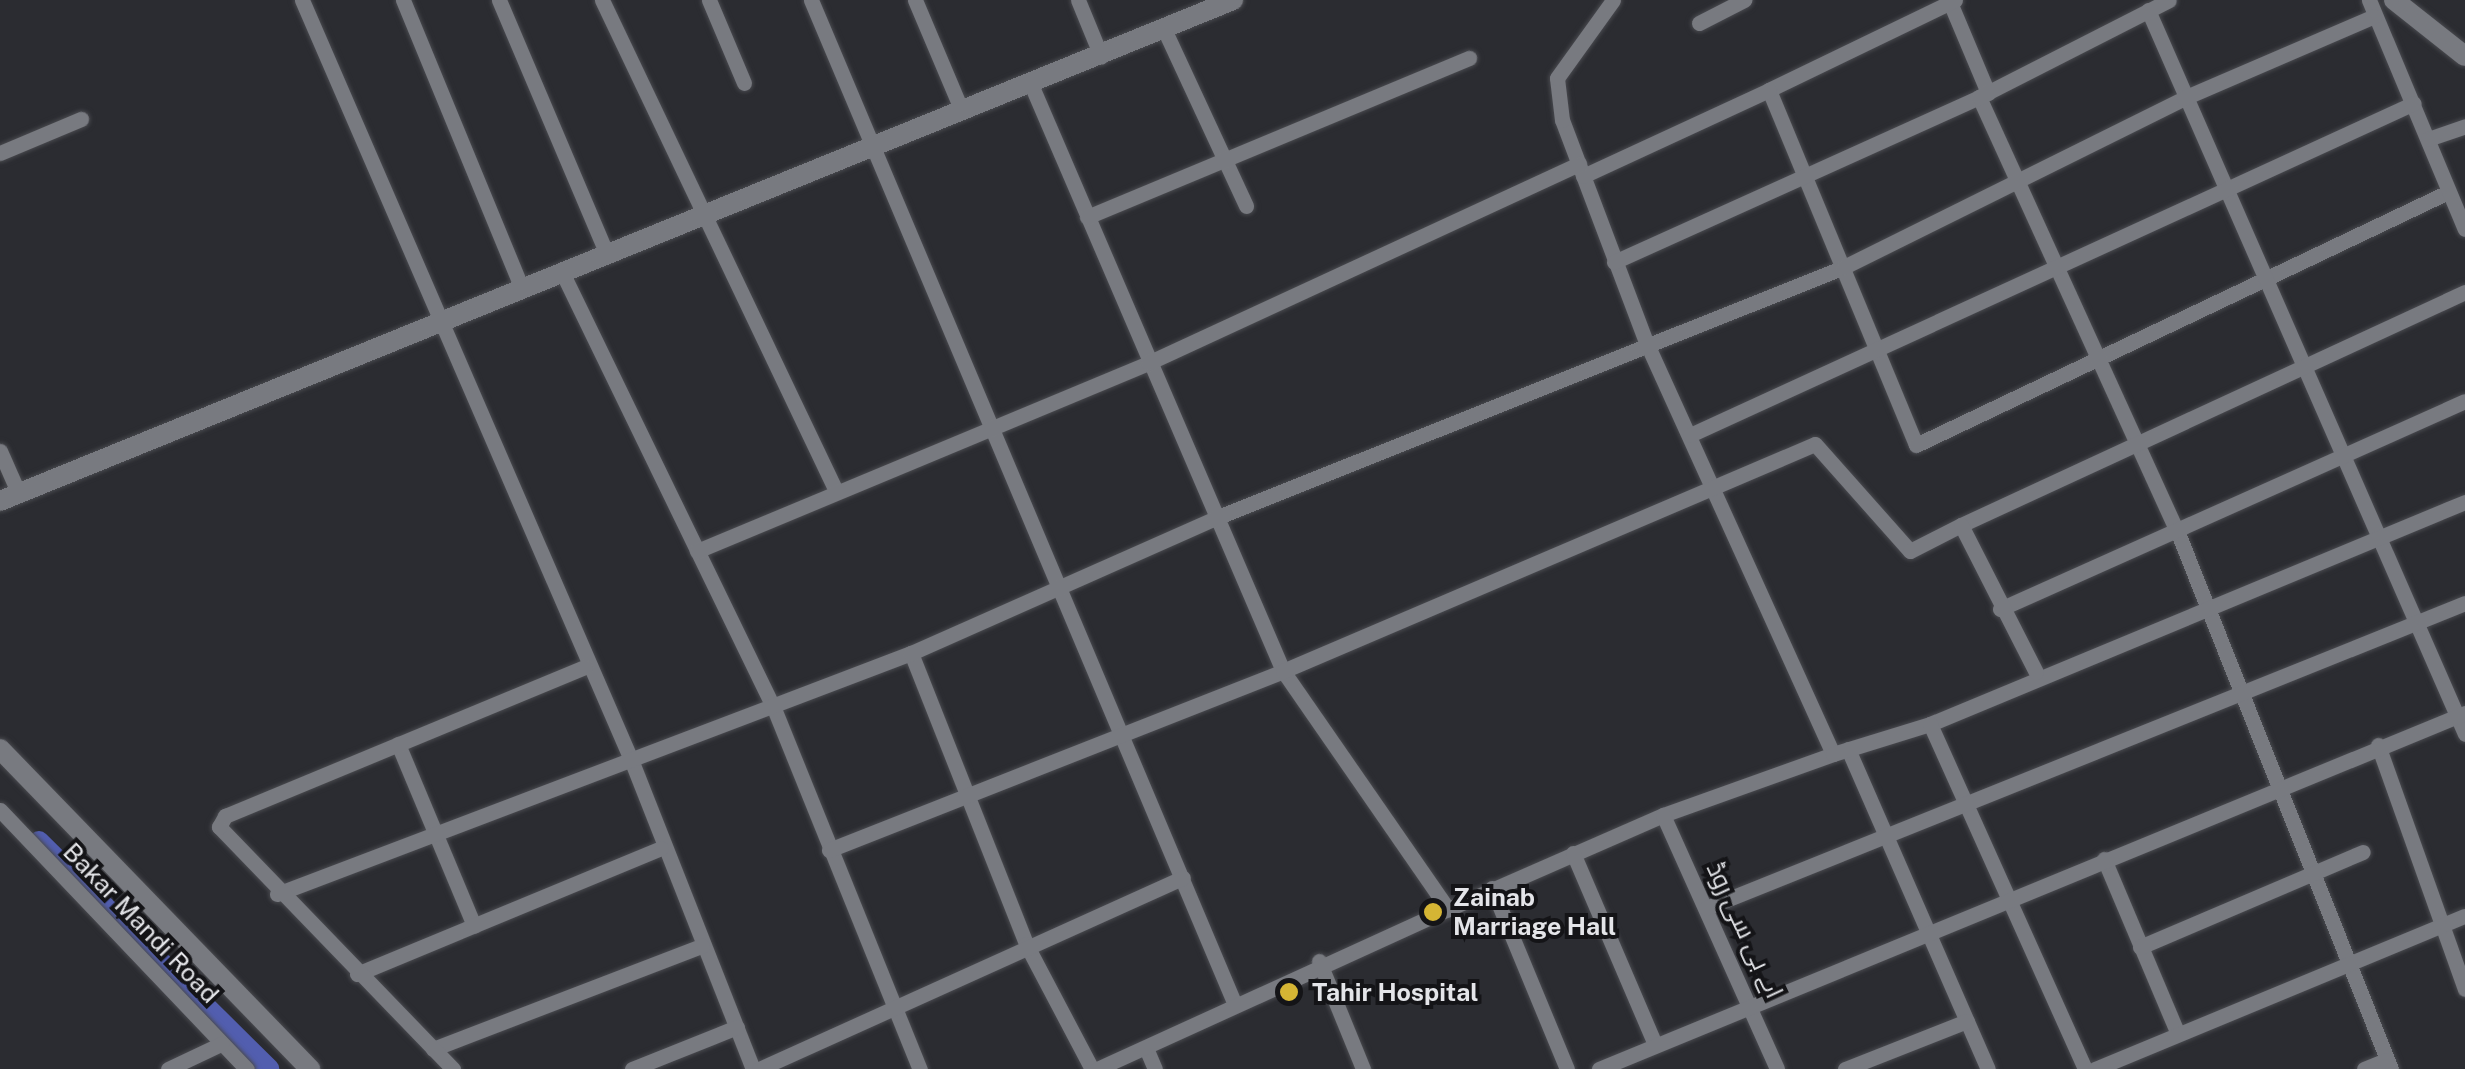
<!DOCTYPE html>
<meta charset="utf-8">
<style>
body{margin:0}
#map{position:relative;width:2465px;height:1069px;overflow:hidden;background:#2b2c31;font-family:"Public Sans",Cairo,sans-serif}
div>[style]{position:absolute}
.canal>*{height:20px;margin:-10px;padding:0 10px;transform-origin:10px;border-radius:10px;background:#525eaf}
.roads{filter:drop-shadow(0 0 2px #494a4f) drop-shadow(0 0 2px #494a4f)}
.minor>*{height:15px;margin:-7.5px;padding:0 7.5px;transform-origin:7.5px;border-radius:7.5px;background:#787a80}
.tertiary>*{height:20px;margin:-10px;padding:0 10px;transform-origin:10px;border-radius:10px;background:#787a80}
.dots>*{width:28px;height:28px;translate:-50% -50%;box-sizing:border-box;border:5px solid #141417;border-radius:50%}
span{translate:-50% -50%;white-space:nowrap;text-align:center;line-height:1.15;-webkit-text-stroke:8px #141417;paint-order:stroke}
.poi-label{font-size:25px;color:#e4e5e9;font-weight:700}
.left{translate:0 -50%;text-align:left}
.street-label{font-size:25px;color:#e4e5e9}
</style>
<div id="map">
<div class="canal">
<div style="left:39px;top:841px;width:324px;rotate:44.7deg"></div>
</div>
<div class="roads">
<div class="minor">
<div style="left:302px;top:0;width:830px;rotate:66.58deg"></div>
<div style="left:632px;top:762px;width:330px;rotate:68.5deg"></div>
<div style="left:403px;top:0;width:313px;rotate:67.6deg"></div>
<div style="left:499px;top:0;width:276px;rotate:67deg"></div>
<div style="left:602px;top:0;width:544px;rotate:64.52deg"></div>
<div style="left:709px;top:0;width:90px;rotate:67.1deg"></div>
<div style="left:811px;top:0;width:1085px;rotate:67.12deg"></div>
<div style="left:915px;top:0;width:118px;rotate:67.1deg"></div>
<div style="left:1078px;top:0;width:61px;rotate:67.7deg"></div>
<div style="left:1949px;top:0;width:101px;rotate:67.2deg"></div>
<div style="left:1955px;top:0;width:207px;rotate:154.2deg"></div>
<div style="left:1769px;top:90px;width:384px;rotate:67.5deg"></div>
<div style="left:1916px;top:445px;width:589px;rotate:-25.43deg"></div>
<div style="left:2369px;top:0;width:248px;rotate:67.3deg"></div>
<div style="left:2148px;top:10px;width:790px;rotate:66.35deg"></div>
<div style="left:1699px;top:23px;width:51px;rotate:-27.1deg"></div>
<div style="left:1164px;top:29px;width:195px;rotate:65.1deg"></div>
<div style="left:1030px;top:82px;width:641px;rotate:66.75deg"></div>
<div style="left:1283px;top:671px;width:290px;rotate:55.3deg"></div>
<div style="left:1448px;top:909px;width:235px;rotate:-23.6deg"></div>
<div style="left:1663px;top:815px;width:181px;rotate:-19.7deg"></div>
<div style="left:1833px;top:754px;width:452px;rotate:-114.4deg"></div>
<div style="left:1646px;top:342px;width:237px;rotate:-110.7deg"></div>
<div style="left:1562px;top:120px;width:42px;rotate:-96.8deg"></div>
<div style="left:1557px;top:78px;width:96px;rotate:-54.3deg"></div>
<div style="left:1979px;top:97px;width:479px;rotate:65.5deg"></div>
<div style="left:2178px;top:533px;width:577px;rotate:68.33deg"></div>
<div style="left:2428px;top:139px;width:39px;rotate:-19deg"></div>
<div style="left:0;top:153px;width:88px;rotate:-22.8deg"></div>
<div style="left:1583px;top:176px;width:205px;rotate:-24.8deg"></div>
<div style="left:1087px;top:217px;width:414px;rotate:-22.6deg"></div>
<div style="left:1614px;top:262px;width:401px;rotate:-24.3deg"></div>
<div style="left:1979px;top:97px;width:213px;rotate:-27deg"></div>
<div style="left:561px;top:270px;width:485px;rotate:64.1deg"></div>
<div style="left:773px;top:706px;width:392px;rotate:68deg"></div>
<div style="left:1690px;top:435px;width:796px;rotate:-24.63deg"></div>
<div style="left:0;top:451px;width:47px;rotate:66.2deg"></div>
<div style="left:1961px;top:525px;width:555px;rotate:-24.81deg"></div>
<div style="left:697px;top:551px;width:489px;rotate:-22.6deg"></div>
<div style="left:1148px;top:363px;width:475px;rotate:-24.8deg"></div>
<div style="left:2000px;top:609px;width:509px;rotate:-24.1deg"></div>
<div style="left:911px;top:653px;width:313px;rotate:68.4deg"></div>
<div style="left:1026px;top:944px;width:141px;rotate:62.2deg"></div>
<div style="left:1930px;top:724px;width:579px;rotate:-22.54deg"></div>
<div style="left:398px;top:744px;width:197px;rotate:67.3deg"></div>
<div style="left:2378px;top:745px;width:259px;rotate:70.4deg"></div>
<div style="left:1848px;top:749px;width:349px;rotate:66.4deg"></div>
<div style="left:1833px;top:754px;width:102px;rotate:-17.2deg"></div>
<div style="left:1930px;top:724px;width:378px;rotate:65.8deg"></div>
<div style="left:0;top:810px;width:358px;rotate:46.4deg"></div>
<div style="left:1663px;top:815px;width:278px;rotate:65.8deg"></div>
<div style="left:829px;top:850px;width:488px;rotate:-21.5deg"></div>
<div style="left:1283px;top:671px;width:578px;rotate:-23.11deg"></div>
<div style="left:1815px;top:444px;width:143px;rotate:48.4deg"></div>
<div style="left:1910px;top:551px;width:57px;rotate:-27deg"></div>
<div style="left:1961px;top:525px;width:165px;rotate:63deg"></div>
<div style="left:1573px;top:853px;width:208px;rotate:66.8deg"></div>
<div style="left:2104px;top:859px;width:190px;rotate:67.1deg"></div>
<div style="left:1492px;top:888px;width:196px;rotate:67.5deg"></div>
<div style="left:277px;top:894px;width:678px;rotate:-20.81deg"></div>
<div style="left:911px;top:653px;width:330px;rotate:-23.9deg"></div>
<div style="left:1213px;top:519px;width:679px;rotate:-21.77deg"></div>
<div style="left:1844px;top:267px;width:380px;rotate:-26.4deg"></div>
<div style="left:2184px;top:98px;width:207px;rotate:-23.3deg"></div>
<div style="left:1706px;top:908px;width:818px;rotate:-21.89deg"></div>
<div style="left:2140px;top:947px;width:242px;rotate:-23.1deg"></div>
<div style="left:1319px;top:961px;width:117px;rotate:67.8deg"></div>
<div style="left:357px;top:974px;width:329px;rotate:-22.5deg"></div>
<div style="left:1146px;top:1048px;width:23px;rotate:67deg"></div>
<div style="left:433px;top:1049px;width:288px;rotate:-21deg"></div>
<div style="left:168px;top:1069px;width:59px;rotate:-25.3deg"></div>
<div style="left:453px;top:1069px;width:337px;rotate:-134deg"></div>
<div style="left:219px;top:827px;width:13px;rotate:-61deg"></div>
<div style="left:225px;top:816px;width:389px;rotate:-22.5deg"></div>
<div style="left:632px;top:1069px;width:113px;rotate:-21.8deg"></div>
<div style="left:759px;top:1069px;width:465px;rotate:-24.3deg"></div>
<div style="left:1097px;top:1069px;width:386px;rotate:-24.5deg"></div>
<div style="left:1599px;top:1069px;width:936px;rotate:-22.35deg"></div>
<div style="left:1845px;top:1069px;width:131px;rotate:-21.5deg"></div>
<div style="left:2095px;top:1069px;width:400px;rotate:-22.5deg"></div>
<div style="left:2364px;top:1069px;width:24px;rotate:-22deg"></div>
</div>
<div class="tertiary">
<div style="left:2394px;top:0;width:90px;rotate:38.3deg"></div>
<div style="left:0;top:501px;width:1331px;rotate:-22.11deg"></div>
<div style="left:0;top:749px;width:446px;rotate:45.9deg"></div>
</div>
</div>
<div class="dots">
<div style="left:1433px;top:912px;background:#d5b534"></div>
<div style="left:1289px;top:992px;background:#d5b534"></div>
</div>
<div class="poi-label">
<span class="left" style="left:1453px;top:912px">Zainab<br>Marriage Hall</span>
<span class="left" style="left:1312px;top:992px">Tahir Hospital</span>
</div>
<div class="street-label">
<span style="left:141px;top:923px;rotate:46deg">Bakar Mandi Road</span>
<span style="left:1745px;top:930px;rotate:65deg">اے بی سی روڈ</span>
</div>
</div>
